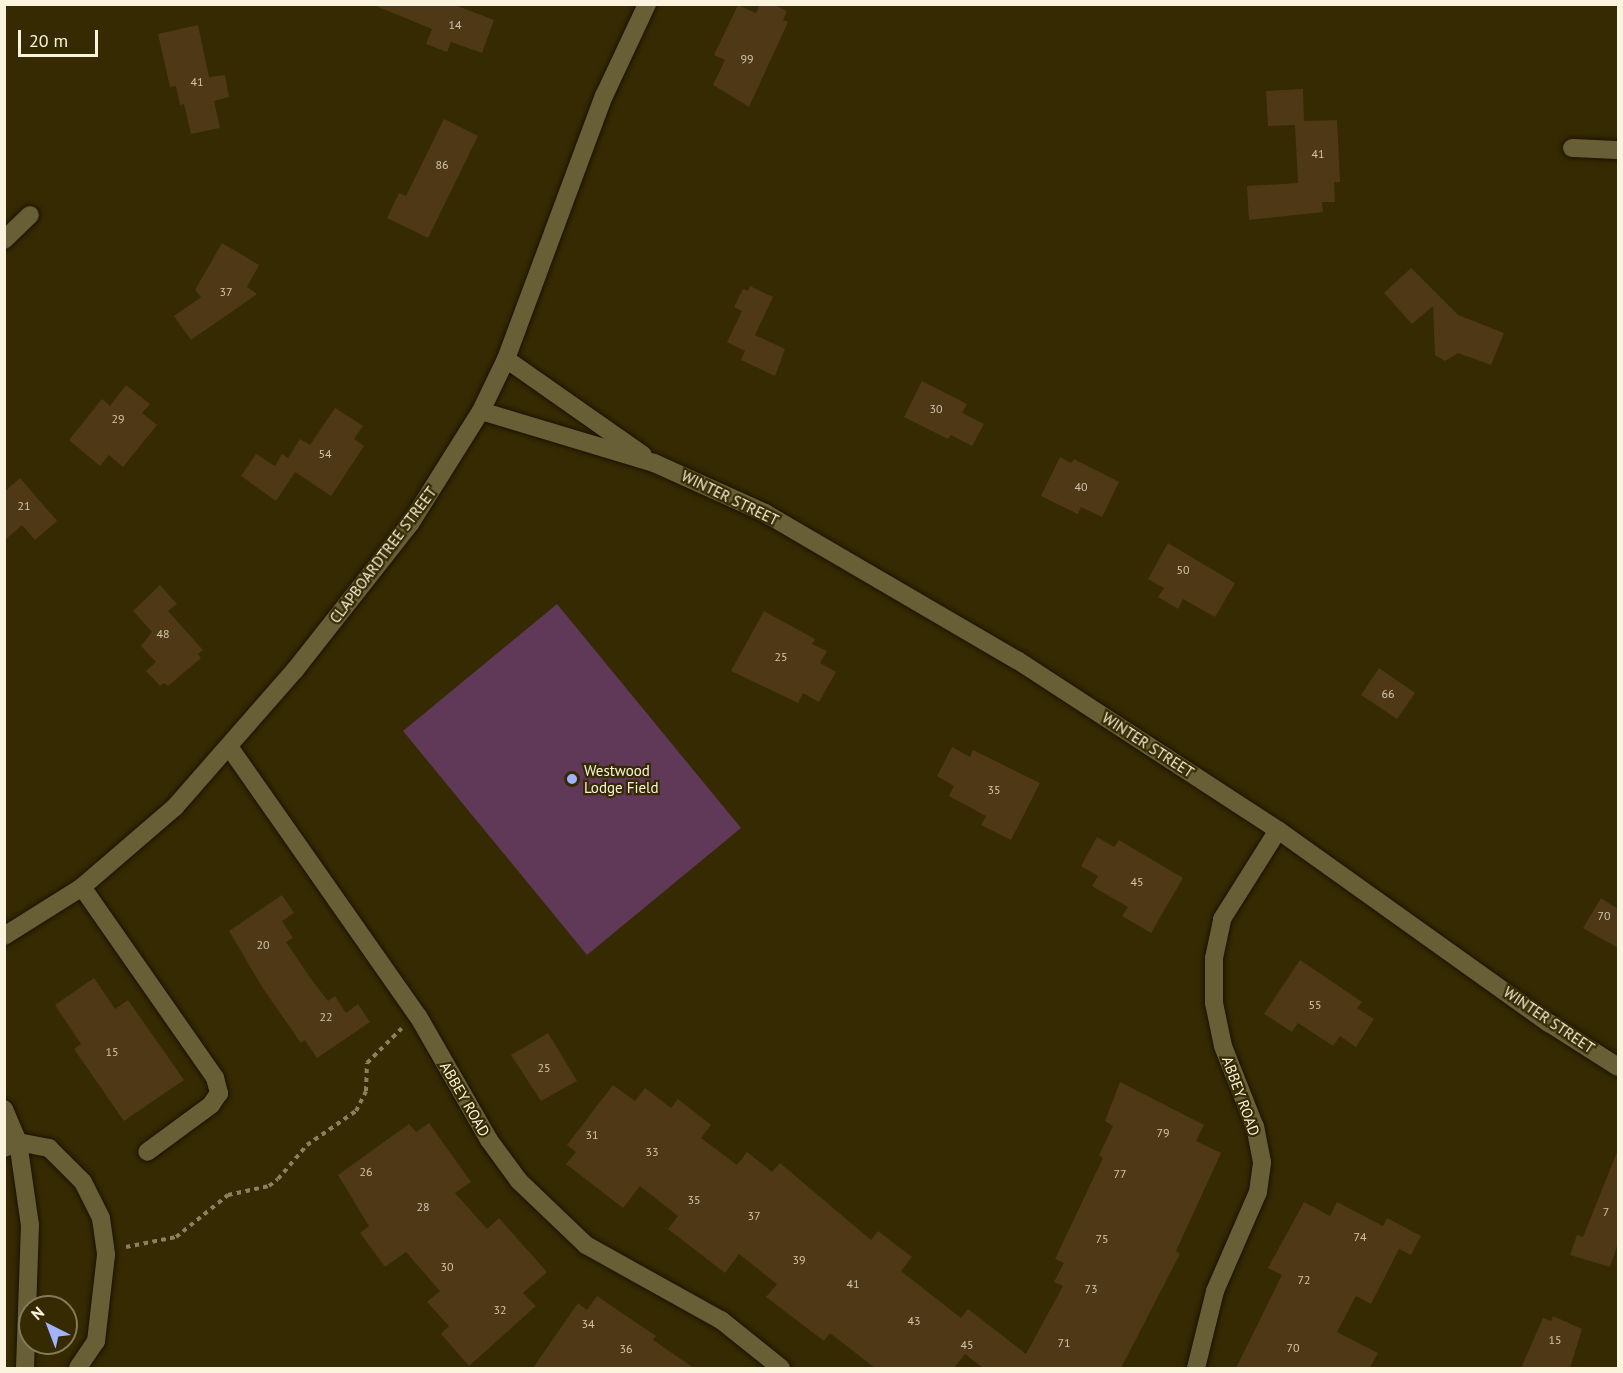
<!DOCTYPE html>
<style>
body{margin:0}
#map{position:relative;width:1623px;height:1373px;overflow:hidden;background:#352a01;font-family:"PT Sans",sans-serif}
div>[style]{position:absolute}
.green>*{inset:0;background:#5f3957}
.building>*{inset:0;background:#4f3816}
.path>*{height:4px;margin-top:-2px;transform-origin:0;background:repeating-linear-gradient(90deg,#89805f 0 4.5px,transparent 0 9px)}
.roads{filter:drop-shadow(0 0 2px #1a1300) drop-shadow(0 0 2px #1a1300)}
.minor>*{height:18px;margin:-9px;padding:0 9px;transform-origin:9px;border-radius:9px;background:#695f37}
.dots>*{width:16px;height:16px;translate:-50% -50%;box-sizing:border-box;border:3px solid #352a01;border-radius:50%}
span{translate:-50% -50%;white-space:nowrap;text-align:center;line-height:1.15;-webkit-text-stroke:4.5px #352a01;paint-order:stroke}
.number-label{font-size:12px;color:#cfc5ac}
.number-label span{-webkit-text-stroke-width:0}
.street-label{font-size:15px;color:#faf4de}
.poi-label{font-size:15px;color:#faf4de}
.left{translate:0 -50%;text-align:left}
.frame{position:absolute;inset:0;border:6px solid #faf4de;pointer-events:none}
.north{position:absolute;left:18px;top:1295px;width:60px;height:60px;box-sizing:border-box;background:#352a01;border:2px solid #847b59;border-radius:50%;rotate:318deg;font-size:16px;font-weight:700;line-height:24px;text-align:center;color:#faf4de}
.north::after{content:'';display:block;margin:auto;width:21px;height:27px;background:#a2b2fd;clip-path:polygon(50% 0,100% 100%,50% 72%,0 100%)}
.scale{position:absolute;left:18px;top:30px;width:80px;height:27px;box-sizing:border-box;border:3px solid #faf4de;border-top:0;padding-left:8px;font-size:18px;line-height:21px;white-space:nowrap;color:#faf4de;-webkit-text-stroke:4px #352a01;paint-order:stroke}
</style>
<div id="map">
<div class="green">
<div style="clip-path:polygon(557px 604px,741px 828px,587px 955px,403px 731px)"></div>
</div>
<div class="building">
<div style="clip-path:polygon(371px 4px,452px 4px,494px 20px,482px 53px,451px 42px,447px 52px,426px 44px,432px 29px)"></div>
<div style="clip-path:polygon(760px 4px,773px 4px,787px 11px,783px 20px,788px 22px,749px 107px,713px 85px,725px 60px,714px 55px,738px 5px,756px 13px)"></div>
<div style="clip-path:polygon(198px 25px,209px 77px,225px 75px,229px 97px,214px 101px,220px 128px,191px 134px,184px 104px,180px 105px,176px 86px,170px 87px,158px 34px)"></div>
<div style="clip-path:polygon(1303px 89px,1304px 121px,1337px 120px,1340px 182px,1334px 182px,1335px 202px,1322px 202px,1323px 212px,1249px 220px,1247px 186px,1298px 183px,1295px 125px,1268px 126px,1266px 91px)"></div>
<div style="clip-path:polygon(444px 119px,478px 136px,428px 238px,387px 218px,399px 193px,406px 196px)"></div>
<div style="clip-path:polygon(222px 243px,259px 265px,247px 287px,257px 294px,191px 340px,174px 316px,201px 297px,195px 290px)"></div>
<div style="clip-path:polygon(1411px 268px,1458px 315px,1504px 333px,1491px 365px,1458px 353px,1445px 361px,1435px 355px,1433px 306px,1412px 324px,1384px 293px)"></div>
<div style="clip-path:polygon(750px 286px,773px 297px,755px 335px,785px 349px,775px 376px,741px 360px,745px 351px,727px 342px,742px 311px,734px 307px,743px 289px,748px 291px)"></div>
<div style="clip-path:polygon(922px 381px,967px 404px,962px 413px,984px 424px,972px 446px,951px 435px,948px 439px,904px 417px)"></div>
<div style="clip-path:polygon(126px 385px,150px 404px,142px 413px,157px 425px,123px 467px,109px 455px,100px 466px,69px 440px,102px 399px,110px 406px)"></div>
<div style="clip-path:polygon(335px 408px,363px 426px,354px 439px,364px 446px,331px 496px,295px 472px,276px 501px,241px 476px,256px 454px,275px 466px,282px 454px,288px 458px,300px 439px,310px 445px)"></div>
<div style="clip-path:polygon(1060px 457px,1071px 463px,1074px 459px,1119px 482px,1102px 517px,1081px 507px,1078px 514px,1041px 496px)"></div>
<div style="clip-path:polygon(20px 478px,57px 521px,35px 540px,22px 525px,4px 541px,4px 492px)"></div>
<div style="clip-path:polygon(1168px 543px,1235px 583px,1215px 617px,1183px 599px,1178px 609px,1158px 597px,1164px 588px,1148px 579px)"></div>
<div style="clip-path:polygon(160px 585px,177px 604px,168px 611px,203px 650px,198px 654px,201px 658px,168px 686px,164px 683px,160px 686px,146px 671px,156px 662px,141px 646px,152px 632px,133px 611px)"></div>
<div style="clip-path:polygon(764px 611px,815px 639px,812px 644px,827px 651px,820px 663px,836px 672px,819px 702px,803px 693px,798px 703px,731px 671px)"></div>
<div style="clip-path:polygon(1379px 668px,1415px 693px,1397px 719px,1361px 695px)"></div>
<div style="clip-path:polygon(952px 747px,970px 757px,973px 750px,1040px 783px,1011px 840px,981px 825px,986px 816px,949px 796px,954px 786px,937px 776px)"></div>
<div style="clip-path:polygon(1097px 837px,1114px 847px,1119px 840px,1183px 878px,1151px 933px,1122px 916px,1128px 907px,1092px 886px,1098px 876px,1081px 866px)"></div>
<div style="clip-path:polygon(282px 895px,294px 913px,282px 921px,293px 938px,286px 942px,311px 979px,328px 1001px,335px 996px,346px 1013px,358px 1004px,370px 1022px,317px 1058px,305px 1040px,301px 1043px,264px 990px,229px 931px)"></div>
<div style="clip-path:polygon(1601px 898px,1618px 909px,1618px 948px,1583px 928px)"></div>
<div style="clip-path:polygon(1300px 960px,1362px 1002px,1357px 1008px,1374px 1019px,1356px 1047px,1340px 1036px,1333px 1046px,1298px 1023px,1292px 1032px,1264px 1014px)"></div>
<div style="clip-path:polygon(94px 978px,115px 1009px,128px 1000px,184px 1080px,124px 1121px,74px 1049px,81px 1044px,55px 1005px)"></div>
<div style="clip-path:polygon(548px 1033px,577px 1081px,541px 1101px,511px 1055px)"></div>
<div style="clip-path:polygon(1120px 1082px,1204px 1125px,1196px 1141px,1221px 1153px,1176px 1251px,1180px 1254px,1121px 1368px,983px 1368px,965px 1354px,954px 1368px,875px 1368px,830px 1333px,824px 1341px,766px 1297px,777px 1284px,739px 1254px,725px 1273px,668px 1229px,678px 1216px,640px 1186px,623px 1208px,566px 1164px,576px 1152px,567px 1145px,613px 1085px,635px 1101px,645px 1088px,671px 1108px,678px 1099px,711px 1125px,701px 1138px,737px 1165px,747px 1152px,772px 1172px,780px 1163px,871px 1240px,878px 1231px,912px 1257px,901px 1271px,961px 1318px,968px 1309px,1026px 1354px,1063px 1286px,1054px 1282px,1064px 1263px,1055px 1259px,1103px 1158px,1099px 1155px,1113px 1126px,1105px 1121px)"></div>
<div style="clip-path:polygon(429px 1123px,471px 1182px,455px 1193px,487px 1229px,499px 1218px,547px 1272px,523px 1293px,536px 1306px,469px 1366px,441px 1334px,449px 1326px,427px 1302px,440px 1291px,406px 1252px,385px 1267px,360px 1233px,369px 1226px,338px 1175px,409px 1124px,416px 1132px)"></div>
<div style="clip-path:polygon(1617px 1152px,1618px 1243px,1610px 1267px,1570px 1255px,1577px 1235px,1583px 1237px)"></div>
<div style="clip-path:polygon(1304px 1202px,1330px 1216px,1337px 1202px,1383px 1226px,1387px 1218px,1421px 1236px,1411px 1255px,1399px 1249px,1371px 1304px,1356px 1296px,1337px 1332px,1378px 1353px,1370px 1368px,1236px 1368px,1282px 1275px,1268px 1268px)"></div>
<div style="clip-path:polygon(597px 1296px,656px 1336px,653px 1340px,694px 1368px,533px 1368px,578px 1303px,587px 1310px)"></div>
<div style="clip-path:polygon(1553px 1316px,1582px 1329px,1570px 1368px,1521px 1368px,1543px 1318px,1551px 1321px)"></div>
</div>
<div class="path">
<div style="left:126px;top:1247px;width:51px;rotate:-11.3deg"></div>
<div style="left:176px;top:1237px;width:67px;rotate:-38.9deg"></div>
<div style="left:228px;top:1195px;width:42px;rotate:-12.4deg"></div>
<div style="left:269px;top:1186px;width:11px;rotate:-38deg"></div>
<div style="left:278px;top:1179px;width:45px;rotate:-49.5deg"></div>
<div style="left:307px;top:1145px;width:60px;rotate:-34.8deg"></div>
<div style="left:356px;top:1111px;width:22px;rotate:-63deg"></div>
<div style="left:366px;top:1091px;width:28px;rotate:-88deg"></div>
<div style="left:367px;top:1063px;width:49px;rotate:-45deg"></div>
</div>
<div class="roads">
<div class="minor">
<div style="left:1572px;top:148px;width:46px;rotate:2.5deg"></div>
<div style="left:4px;top:240px;width:36px;rotate:-44deg"></div>
<div style="left:506px;top:359px;width:167px;rotate:35deg"></div>
<div style="left:481px;top:411px;width:181px;rotate:16.7deg"></div>
<div style="left:654px;top:463px;width:122px;rotate:24.2deg"></div>
<div style="left:765px;top:513px;width:292px;rotate:30.3deg"></div>
<div style="left:1017px;top:660px;width:311px;rotate:33.1deg"></div>
<div style="left:1278px;top:830px;width:333px;rotate:35.5deg"></div>
<div style="left:1549px;top:1023px;width:82px;rotate:32.5deg"></div>
<div style="left:230px;top:748px;width:327px;rotate:55deg"></div>
<div style="left:418px;top:1016px;width:143px;rotate:60.2deg"></div>
<div style="left:489px;top:1140px;width:51px;rotate:53.8deg"></div>
<div style="left:519px;top:1181px;width:93px;rotate:43.7deg"></div>
<div style="left:586px;top:1245px;width:154px;rotate:29.1deg"></div>
<div style="left:721px;top:1320px;width:77px;rotate:38.7deg"></div>
<div style="left:82px;top:887px;width:233px;rotate:55.1deg"></div>
<div style="left:215px;top:1078px;width:16px;rotate:75deg"></div>
<div style="left:219px;top:1093px;width:14px;rotate:124deg"></div>
<div style="left:211px;top:1105px;width:79px;rotate:143.7deg"></div>
<div style="left:4px;top:936px;width:92px;rotate:-32.1deg"></div>
<div style="left:82px;top:887px;width:123px;rotate:-40.7deg"></div>
<div style="left:175px;top:807px;width:182px;rotate:-48.8deg"></div>
<div style="left:295px;top:670px;width:186px;rotate:-51.8deg"></div>
<div style="left:410px;top:524px;width:133px;rotate:-57.9deg"></div>
<div style="left:481px;top:411px;width:58px;rotate:-64.3deg"></div>
<div style="left:506px;top:359px;width:281px;rotate:-69.6deg"></div>
<div style="left:604px;top:96px;width:102px;rotate:-64.9deg"></div>
<div style="left:4px;top:1109px;width:36px;rotate:67deg"></div>
<div style="left:18px;top:1142px;width:84px;rotate:81.8deg"></div>
<div style="left:30px;top:1225px;width:143px;rotate:92deg"></div>
<div style="left:4px;top:1148px;width:15px;rotate:-23deg"></div>
<div style="left:18px;top:1142px;width:32px;rotate:11deg"></div>
<div style="left:49px;top:1148px;width:48px;rotate:45deg"></div>
<div style="left:83px;top:1182px;width:40px;rotate:63.4deg"></div>
<div style="left:101px;top:1218px;width:37px;rotate:82deg"></div>
<div style="left:106px;top:1255px;width:87px;rotate:96.6deg"></div>
<div style="left:96px;top:1341px;width:32px;rotate:124deg"></div>
<div style="left:1196px;top:1368px;width:79px;rotate:-76.1deg"></div>
<div style="left:1215px;top:1291px;width:108px;rotate:-66.5deg"></div>
<div style="left:1258px;top:1192px;width:30px;rotate:-82deg"></div>
<div style="left:1262px;top:1162px;width:36px;rotate:-101deg"></div>
<div style="left:1255px;top:1127px;width:87px;rotate:-111.6deg"></div>
<div style="left:1223px;top:1046px;width:44px;rotate:-101.8deg"></div>
<div style="left:1214px;top:1003px;width:45px;rotate:-90deg"></div>
<div style="left:1214px;top:958px;width:40px;rotate:-78deg"></div>
<div style="left:1222px;top:919px;width:105px;rotate:-57.8deg"></div>
</div>
</div>
<div class="dots">
<div style="left:572px;top:779px;background:#a2b2fd"></div>
</div>
<div class="number-label">
<span style="left:455px;top:25px">14</span>
<span style="left:747px;top:59px">99</span>
<span style="left:197px;top:82px">41</span>
<span style="left:1318px;top:154px">41</span>
<span style="left:442px;top:165px">86</span>
<span style="left:226px;top:292px">37</span>
<span style="left:936px;top:409px">30</span>
<span style="left:118px;top:419px">29</span>
<span style="left:325px;top:454px">54</span>
<span style="left:1081px;top:487px">40</span>
<span style="left:24px;top:506px">21</span>
<span style="left:1183px;top:570px">50</span>
<span style="left:163px;top:634px">48</span>
<span style="left:781px;top:657px">25</span>
<span style="left:1388px;top:694px">66</span>
<span style="left:994px;top:790px">35</span>
<span style="left:1137px;top:882px">45</span>
<span style="left:1604px;top:916px">70</span>
<span style="left:263px;top:945px">20</span>
<span style="left:1315px;top:1005px">55</span>
<span style="left:326px;top:1017px">22</span>
<span style="left:112px;top:1052px">15</span>
<span style="left:544px;top:1068px">25</span>
<span style="left:1163px;top:1133px">79</span>
<span style="left:592px;top:1135px">31</span>
<span style="left:652px;top:1152px">33</span>
<span style="left:366px;top:1172px">26</span>
<span style="left:1120px;top:1174px">77</span>
<span style="left:694px;top:1200px">35</span>
<span style="left:423px;top:1207px">28</span>
<span style="left:1606px;top:1212px">7</span>
<span style="left:754px;top:1216px">37</span>
<span style="left:1360px;top:1237px">74</span>
<span style="left:1102px;top:1239px">75</span>
<span style="left:799px;top:1260px">39</span>
<span style="left:447px;top:1267px">30</span>
<span style="left:1304px;top:1280px">72</span>
<span style="left:853px;top:1284px">41</span>
<span style="left:1091px;top:1289px">73</span>
<span style="left:500px;top:1310px">32</span>
<span style="left:914px;top:1321px">43</span>
<span style="left:588px;top:1324px">34</span>
<span style="left:1555px;top:1340px">15</span>
<span style="left:1064px;top:1343px">71</span>
<span style="left:967px;top:1345px">45</span>
<span style="left:1293px;top:1348px">70</span>
<span style="left:626px;top:1349px">36</span>
</div>
<div class="street-label">
<span style="left:730px;top:498px;rotate:26deg">WINTER STREET</span>
<span style="left:383px;top:555px;rotate:-53deg">CLAPBOARDTREE STREET</span>
<span style="left:1148px;top:745px;rotate:33deg">WINTER STREET</span>
<span style="left:1549px;top:1020px;rotate:34deg">WINTER STREET</span>
<span style="left:1241px;top:1096px;rotate:70deg">ABBEY ROAD</span>
<span style="left:465px;top:1099px;rotate:60deg">ABBEY ROAD</span>
</div>
<div class="poi-label">
<span class="left" style="left:584px;top:779px">Westwood<br>Lodge Field</span>
</div>
<div class="frame"></div>
<div class="north">N</div>
<div class="scale">20 m</div>
</div>
